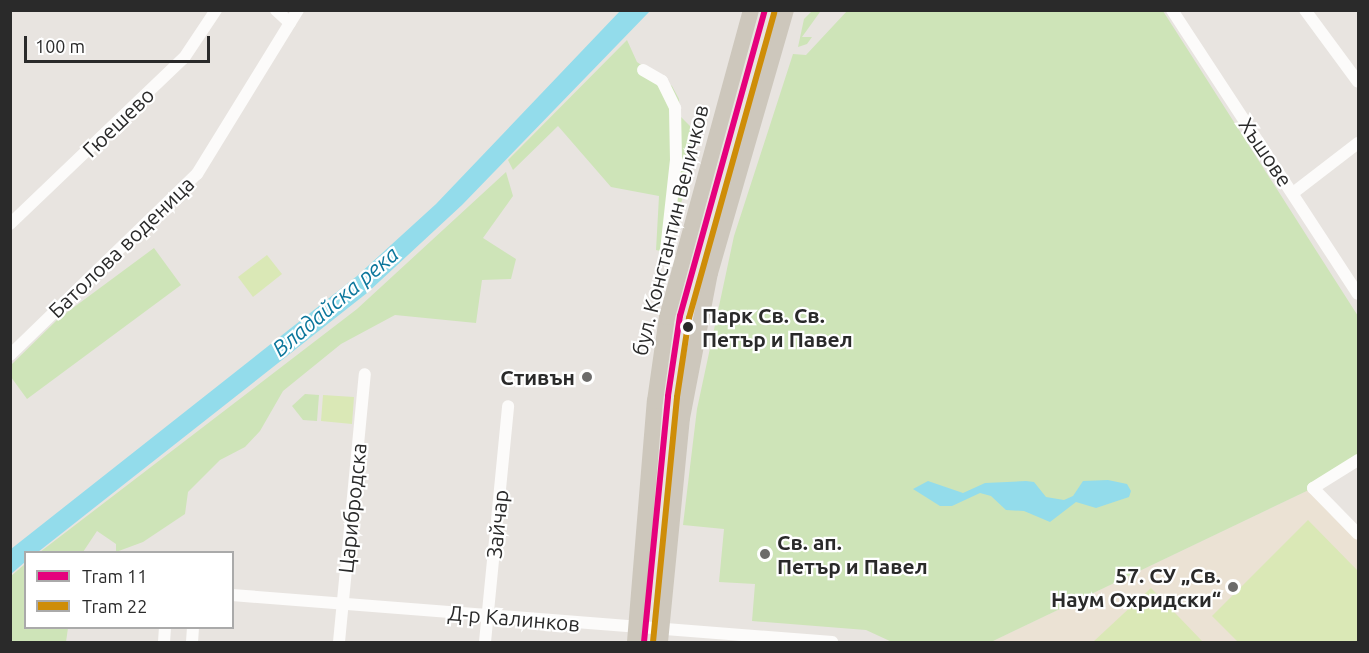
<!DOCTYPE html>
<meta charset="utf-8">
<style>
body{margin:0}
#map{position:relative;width:1369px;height:653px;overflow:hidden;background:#e8e4e0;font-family:Ubuntu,sans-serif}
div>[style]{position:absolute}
.education>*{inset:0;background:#ebe2d4}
.green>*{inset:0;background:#cee4b8}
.pitch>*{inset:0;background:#dae8b6}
.water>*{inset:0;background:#93dceb}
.minor>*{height:12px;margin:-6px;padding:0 6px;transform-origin:6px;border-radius:6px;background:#fcfbfa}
.major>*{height:16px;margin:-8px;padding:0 8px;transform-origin:8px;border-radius:8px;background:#cdc7bc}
.tram-1>*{height:6px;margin:-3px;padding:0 3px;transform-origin:3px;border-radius:3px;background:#e5007d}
.tram-2>*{height:6px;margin:-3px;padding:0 3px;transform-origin:3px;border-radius:3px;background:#ce8d08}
.dots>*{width:16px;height:16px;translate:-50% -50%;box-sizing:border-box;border:3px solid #fff;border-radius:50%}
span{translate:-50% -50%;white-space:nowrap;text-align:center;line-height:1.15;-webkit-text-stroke:4.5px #fff;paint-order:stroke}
.street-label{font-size:21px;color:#2a2a2a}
.stop-label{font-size:21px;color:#2a2a2a;font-weight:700}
.left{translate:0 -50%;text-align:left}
.poi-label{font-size:21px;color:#2a2a2a;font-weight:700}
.right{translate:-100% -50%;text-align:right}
.water-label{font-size:22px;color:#0c779c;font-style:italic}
.frame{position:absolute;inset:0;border:12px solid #2a2a2a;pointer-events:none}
.legend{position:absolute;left:24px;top:551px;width:210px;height:78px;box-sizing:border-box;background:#fff;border:2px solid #aaa;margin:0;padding:8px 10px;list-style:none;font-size:18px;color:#2a2a2a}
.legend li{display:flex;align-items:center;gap:12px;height:30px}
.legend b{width:30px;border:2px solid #aaa}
.scale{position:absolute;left:24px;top:36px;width:186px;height:27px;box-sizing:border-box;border:3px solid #2a2a2a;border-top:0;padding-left:8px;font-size:18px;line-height:21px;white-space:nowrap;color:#2a2a2a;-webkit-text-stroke:4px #fff;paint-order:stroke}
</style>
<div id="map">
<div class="education">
<div style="clip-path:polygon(1313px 488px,1358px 533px,1358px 642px,991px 642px)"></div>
</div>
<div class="green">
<div style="clip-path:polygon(812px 11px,827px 11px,820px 12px,802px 37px,812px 37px,807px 44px,798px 47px,804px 19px)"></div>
<div style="clip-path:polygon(847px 11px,1163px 11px,1358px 316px,1358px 455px,1308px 485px,1313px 488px,991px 642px,892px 642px,866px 630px,752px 621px,755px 584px,719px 582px,724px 529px,683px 525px,697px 409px,734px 236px,793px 54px,806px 55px)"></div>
<div style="clip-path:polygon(627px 40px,637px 62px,672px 86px,679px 99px,680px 116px,698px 134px,669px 253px,656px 250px,659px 196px,611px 187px,558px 126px,513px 170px,508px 160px)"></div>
<div style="clip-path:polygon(506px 172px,513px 196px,483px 238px,516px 259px,511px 279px,482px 280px,476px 323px,395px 315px,341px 344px,283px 391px,260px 431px,245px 447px,220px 460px,188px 492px,185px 514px,143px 542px,116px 552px,116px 544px,97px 531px,83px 552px,40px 552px,357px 309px)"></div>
<div style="clip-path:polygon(154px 248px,181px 285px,27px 399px,11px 377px,11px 365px,58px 319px)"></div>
<div style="clip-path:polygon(305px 394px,319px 395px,317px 421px,303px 420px,292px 406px)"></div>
<div style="clip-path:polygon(25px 564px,26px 628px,68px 628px,66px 642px,11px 642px,11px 576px)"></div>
</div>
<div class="pitch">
<div style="clip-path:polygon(267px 255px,282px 274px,253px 297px,238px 277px)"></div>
<div style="clip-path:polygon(323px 395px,354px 397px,352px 424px,321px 421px)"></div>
<div style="clip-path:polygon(1308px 520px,1358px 571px,1358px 642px,1238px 642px,1212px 616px)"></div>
<div style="clip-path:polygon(1151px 588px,1203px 642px,1093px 642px)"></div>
</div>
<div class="water">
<div style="clip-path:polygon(620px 11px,650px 11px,462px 205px,367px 293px,38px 552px,26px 552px,25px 562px,11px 574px,11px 549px,357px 276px,436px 204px)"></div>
<div style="clip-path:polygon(1108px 480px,1127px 484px,1131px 491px,1129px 497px,1096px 508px,1076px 502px,1050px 522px,1024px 511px,1006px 510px,991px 496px,980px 493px,952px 506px,940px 506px,913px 489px,928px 481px,963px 493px,985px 483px,1026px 481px,1034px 482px,1046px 497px,1064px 500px,1073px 496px,1083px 481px)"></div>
</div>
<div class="minor">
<div style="left:276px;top:10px;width:19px;rotate:43deg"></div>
<div style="left:1172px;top:10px;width:339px;rotate:56.8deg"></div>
<div style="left:1305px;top:10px;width:89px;rotate:53.6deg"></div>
<div style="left:643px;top:70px;width:22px;rotate:30deg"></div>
<div style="left:662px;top:81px;width:30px;rotate:64deg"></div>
<div style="left:675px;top:108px;width:52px;rotate:88.9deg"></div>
<div style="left:676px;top:160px;width:92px;rotate:96.3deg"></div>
<div style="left:666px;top:251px;width:10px;rotate:61deg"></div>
<div style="left:671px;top:260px;width:9px;rotate:18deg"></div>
<div style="left:1293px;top:193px;width:82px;rotate:-37.6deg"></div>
<div style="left:10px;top:224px;width:240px;rotate:-43.7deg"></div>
<div style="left:184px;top:58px;width:58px;rotate:-56.3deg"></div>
<div style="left:10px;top:355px;width:260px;rotate:-44.1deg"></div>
<div style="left:197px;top:174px;width:193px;rotate:-58.4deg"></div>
<div style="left:1358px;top:460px;width:53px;rotate:148.1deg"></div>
<div style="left:1313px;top:488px;width:64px;rotate:45.6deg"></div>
<div style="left:232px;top:595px;width:602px;rotate:4.48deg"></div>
<div style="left:164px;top:642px;width:14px;rotate:-86deg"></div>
<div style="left:192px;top:642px;width:14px;rotate:-86deg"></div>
<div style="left:339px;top:642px;width:269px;rotate:-84.5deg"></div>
<div style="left:485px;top:642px;width:237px;rotate:-84.4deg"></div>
</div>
<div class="major">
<div style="left:635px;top:642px;width:242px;rotate:-85.3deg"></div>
<div style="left:655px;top:401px;width:85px;rotate:-81.9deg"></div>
<div style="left:667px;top:317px;width:318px;rotate:-74.7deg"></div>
<div style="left:660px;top:642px;width:225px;rotate:-84.4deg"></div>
<div style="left:682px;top:418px;width:148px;rotate:-79.1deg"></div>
<div style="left:710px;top:273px;width:274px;rotate:-73.9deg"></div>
</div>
<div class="tram-1">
<div style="left:644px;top:642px;width:247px;rotate:-84.4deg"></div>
<div style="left:668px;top:396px;width:81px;rotate:-81.5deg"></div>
<div style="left:680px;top:316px;width:318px;rotate:-74.5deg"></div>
</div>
<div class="tram-2">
<div style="left:653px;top:642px;width:246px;rotate:-84.4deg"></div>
<div style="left:677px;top:397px;width:80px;rotate:-81.4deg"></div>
<div style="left:689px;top:318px;width:317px;rotate:-74.4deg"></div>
</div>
<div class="dots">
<div style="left:688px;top:327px;background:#2a2a2a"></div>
<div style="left:587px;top:377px;background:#6c6b6a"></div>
<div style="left:765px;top:554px;background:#6c6b6a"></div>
<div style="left:1233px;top:587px;background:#6c6b6a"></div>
</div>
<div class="street-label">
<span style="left:118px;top:122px;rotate:-44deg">Гюешево</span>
<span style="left:1266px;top:152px;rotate:56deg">Хъшове</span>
<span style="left:670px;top:230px;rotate:-76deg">бул. Константин Величков</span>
<span style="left:121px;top:247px;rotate:-44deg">Батолова воденица</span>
<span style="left:352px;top:508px;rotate:-84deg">Царибродска</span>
<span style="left:497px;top:524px;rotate:-84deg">Зайчар</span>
<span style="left:514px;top:618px;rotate:5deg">Д-р Калинков</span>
</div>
<div class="stop-label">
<span class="left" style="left:702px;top:327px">Парк Св. Св.<br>Петър и Павел</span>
</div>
<div class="poi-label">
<span class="right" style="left:575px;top:377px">Стивън</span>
<span class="left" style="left:777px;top:554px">Св. ап.<br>Петър и Павел</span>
<span class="right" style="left:1221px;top:587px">57. СУ „Св.<br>Наум Охридски“</span>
</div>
<div class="water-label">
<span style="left:335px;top:301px;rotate:-40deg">Владайска река</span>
</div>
<div class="frame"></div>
<ul class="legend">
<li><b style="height:8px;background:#e5007d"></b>Tram 11</li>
<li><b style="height:8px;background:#ce8d08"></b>Tram 22</li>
</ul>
<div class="scale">100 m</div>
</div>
